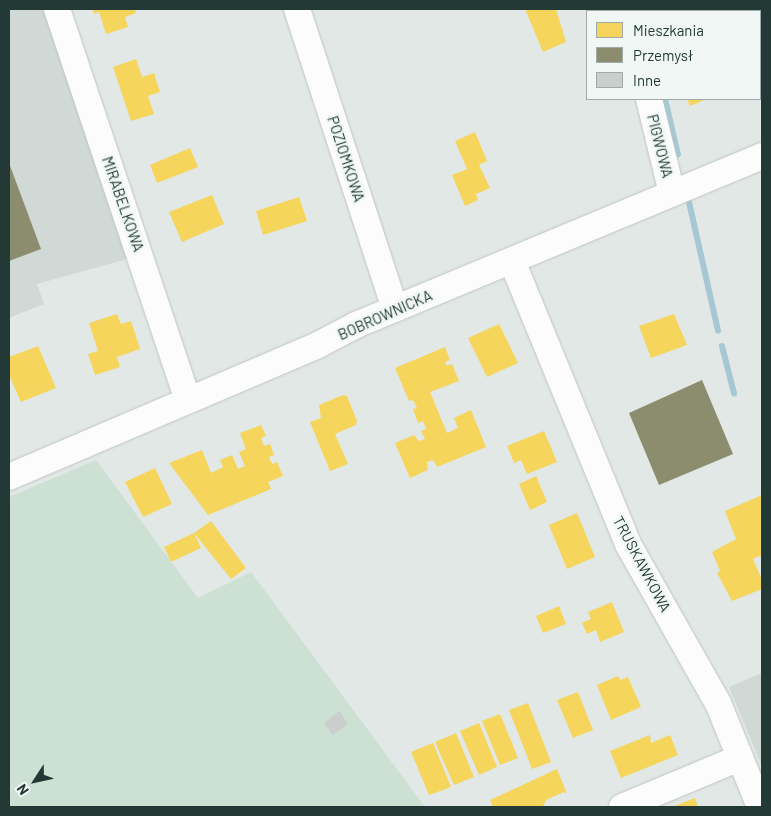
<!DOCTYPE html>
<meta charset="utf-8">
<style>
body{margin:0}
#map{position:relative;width:771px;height:816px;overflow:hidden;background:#e2e8e6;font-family:Barlow,sans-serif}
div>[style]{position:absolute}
.built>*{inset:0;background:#d1d9d6}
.green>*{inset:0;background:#cce0d4}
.homes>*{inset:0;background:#f6d55c}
.industry>*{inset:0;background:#8c8c6e}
.stream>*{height:6px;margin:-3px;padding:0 3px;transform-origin:3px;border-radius:3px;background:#a5c8d4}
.building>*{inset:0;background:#cacfcd}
.roads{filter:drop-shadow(0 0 1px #bfc4c3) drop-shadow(0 0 1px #bfc4c3)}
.minor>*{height:26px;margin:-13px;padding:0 13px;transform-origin:13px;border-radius:13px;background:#fbfcfb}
span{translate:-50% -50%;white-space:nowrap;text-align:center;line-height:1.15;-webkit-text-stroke:5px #f0f7f4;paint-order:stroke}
.street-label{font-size:15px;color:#223936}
.frame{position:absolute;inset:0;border:10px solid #223936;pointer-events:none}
.legend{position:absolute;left:586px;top:10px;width:175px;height:90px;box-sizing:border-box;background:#f0f7f4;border:1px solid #9eaba8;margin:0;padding:6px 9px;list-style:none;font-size:15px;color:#223936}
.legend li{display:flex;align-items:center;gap:10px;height:25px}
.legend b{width:25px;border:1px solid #9eaba8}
.north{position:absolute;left:10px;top:756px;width:50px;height:50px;-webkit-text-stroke:4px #f0f7f4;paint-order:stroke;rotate:235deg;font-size:14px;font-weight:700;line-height:20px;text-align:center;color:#223936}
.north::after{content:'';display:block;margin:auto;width:18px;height:22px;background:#223936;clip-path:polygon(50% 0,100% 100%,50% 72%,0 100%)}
</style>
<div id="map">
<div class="built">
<div style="clip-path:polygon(9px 9px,48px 9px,131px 258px,37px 284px,44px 304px,9px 318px)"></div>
<div style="clip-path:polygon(762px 673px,762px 766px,729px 687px)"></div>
</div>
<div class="green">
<div style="clip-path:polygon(96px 460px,198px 598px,251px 572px,425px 807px,9px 807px,9px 497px)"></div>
</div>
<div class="homes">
<div style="clip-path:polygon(92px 9px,135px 9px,136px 13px,125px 17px,128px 27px,106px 34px,99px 12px,94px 14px)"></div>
<div style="clip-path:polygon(525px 9px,556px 9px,566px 42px,543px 52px)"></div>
<div style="clip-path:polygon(136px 59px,142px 77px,154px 73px,160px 92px,148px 96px,154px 114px,131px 121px,113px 67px)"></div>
<div style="clip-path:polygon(687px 99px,707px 99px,690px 106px)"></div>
<div style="clip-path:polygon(475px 132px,487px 161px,479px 165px,490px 188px,476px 194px,478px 200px,465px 206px,452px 175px,467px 169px,455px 141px)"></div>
<div style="clip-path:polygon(190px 148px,198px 167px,157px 183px,150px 165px)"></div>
<div style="clip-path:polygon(212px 195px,224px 224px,182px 242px,169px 212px)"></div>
<div style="clip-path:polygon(299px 197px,307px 221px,263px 235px,256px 211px)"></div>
<div style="clip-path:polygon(117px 314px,121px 324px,131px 321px,140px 349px,117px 357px,120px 367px,95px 375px,88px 354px,98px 351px,89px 323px)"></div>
<div style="clip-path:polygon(674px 314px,687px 345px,651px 358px,639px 326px)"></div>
<div style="clip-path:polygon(499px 324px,518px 363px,487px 377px,468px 338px)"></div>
<div style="clip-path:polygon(38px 346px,56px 388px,21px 402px,9px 375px,9px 357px)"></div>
<div style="clip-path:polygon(445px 347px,450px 360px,445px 362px,447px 366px,452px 364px,459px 381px,430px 392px,447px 433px,458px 428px,454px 418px,471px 410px,486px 447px,437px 467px,433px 460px,427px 462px,428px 470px,410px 478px,395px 443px,414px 435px,419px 441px,425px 439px,421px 431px,426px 429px,423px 421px,418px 423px,413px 409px,417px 408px,413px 400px,409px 401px,395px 368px)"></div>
<div style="clip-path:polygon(343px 395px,347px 396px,357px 421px,356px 425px,335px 434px,348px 464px,330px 471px,310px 422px,321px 418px,319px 405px)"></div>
<div style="clip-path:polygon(261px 425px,266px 436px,261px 438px,264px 446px,270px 444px,274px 455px,269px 457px,272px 464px,277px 462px,283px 476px,268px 482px,271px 489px,208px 515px,169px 463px,202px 450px,211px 473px,223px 467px,220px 460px,232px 455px,238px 469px,245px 466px,239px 452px,246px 449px,240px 433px)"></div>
<div style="clip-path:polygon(544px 431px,557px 462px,527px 474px,521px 460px,514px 463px,507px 446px)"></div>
<div style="clip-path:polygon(155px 468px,172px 504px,143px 517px,125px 482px)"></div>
<div style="clip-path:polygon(536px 476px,547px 502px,530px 510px,519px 484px)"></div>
<div style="clip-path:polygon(762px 495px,762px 555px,753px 559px,762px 580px,762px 589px,732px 601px,717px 573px,720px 571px,712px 552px,736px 539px,725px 511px)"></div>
<div style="clip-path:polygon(577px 513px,595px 557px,567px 569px,549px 525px)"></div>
<div style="clip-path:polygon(211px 521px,246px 568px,231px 579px,194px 533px,201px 548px,171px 562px,164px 547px,194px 533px)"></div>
<div style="clip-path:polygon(612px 602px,624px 632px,600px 642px,596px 630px,587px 634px,582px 623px,591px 619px,588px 612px)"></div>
<div style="clip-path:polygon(559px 606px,566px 624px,543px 633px,536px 616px)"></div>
<div style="clip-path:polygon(618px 676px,620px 680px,628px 677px,641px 707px,611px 720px,597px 685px)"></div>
<div style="clip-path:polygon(578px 692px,593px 730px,573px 738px,557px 700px)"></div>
<div style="clip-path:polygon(528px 703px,551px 762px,532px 769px,509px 710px)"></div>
<div style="clip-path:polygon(500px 714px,518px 758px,500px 765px,482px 721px)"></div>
<div style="clip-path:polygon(479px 723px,497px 767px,479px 775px,460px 731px)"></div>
<div style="clip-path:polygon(456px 733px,474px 777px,454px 785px,435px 742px)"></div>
<div style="clip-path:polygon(650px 735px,651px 743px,670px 735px,678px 755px,621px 778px,610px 751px)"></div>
<div style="clip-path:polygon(433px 743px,451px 787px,429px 795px,411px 752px)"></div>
<div style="clip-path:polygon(557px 769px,567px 794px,564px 792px,546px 800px,543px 807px,493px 807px,490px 800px)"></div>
<div style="clip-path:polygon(695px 798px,698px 807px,672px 807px)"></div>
</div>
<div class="industry">
<div style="clip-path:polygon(9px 163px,41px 249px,9px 261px)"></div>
<div style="clip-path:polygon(702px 380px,733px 454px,659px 485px,629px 413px)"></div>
</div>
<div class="stream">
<div style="left:645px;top:9px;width:2px;rotate:63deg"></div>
<div style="left:665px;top:99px;width:57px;rotate:76.9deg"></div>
<div style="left:689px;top:202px;width:132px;rotate:77.3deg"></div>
<div style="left:722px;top:346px;width:49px;rotate:75.7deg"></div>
</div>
<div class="building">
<div style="clip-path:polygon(339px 711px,348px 724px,333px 735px,324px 723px)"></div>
</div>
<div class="roads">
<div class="minor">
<div style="left:57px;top:9px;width:412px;rotate:71.5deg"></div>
<div style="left:297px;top:9px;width:315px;rotate:71.9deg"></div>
<div style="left:629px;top:9px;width:2px;rotate:63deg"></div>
<div style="left:649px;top:99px;width:97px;rotate:76.3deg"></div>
<div style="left:512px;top:261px;width:308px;rotate:67.7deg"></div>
<div style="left:629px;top:546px;width:180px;rotate:60.5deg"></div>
<div style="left:718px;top:703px;width:112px;rotate:68deg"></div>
<div style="left:9px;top:477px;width:336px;rotate:-23.1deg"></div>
<div style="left:318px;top:345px;width:43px;rotate:-27.8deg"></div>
<div style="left:356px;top:325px;width:440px;rotate:-22.6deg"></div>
<div style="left:622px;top:807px;width:128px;rotate:-22.6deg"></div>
</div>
</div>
<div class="street-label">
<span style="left:660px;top:146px;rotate:76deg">PIGWOWA</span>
<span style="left:346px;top:159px;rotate:72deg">POZIOMKOWA</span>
<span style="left:123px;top:204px;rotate:71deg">MIRABELKOWA</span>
<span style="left:385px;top:315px;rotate:-24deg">BOBROWNICKA</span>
<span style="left:642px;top:564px;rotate:62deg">TRUSKAWKOWA</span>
</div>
<div class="frame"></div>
<ul class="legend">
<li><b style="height:14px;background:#f6d55c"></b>Mieszkania</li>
<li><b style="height:14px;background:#8c8c6e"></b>Przemysł</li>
<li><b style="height:14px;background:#cacfcd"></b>Inne</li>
</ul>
<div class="north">N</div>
</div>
